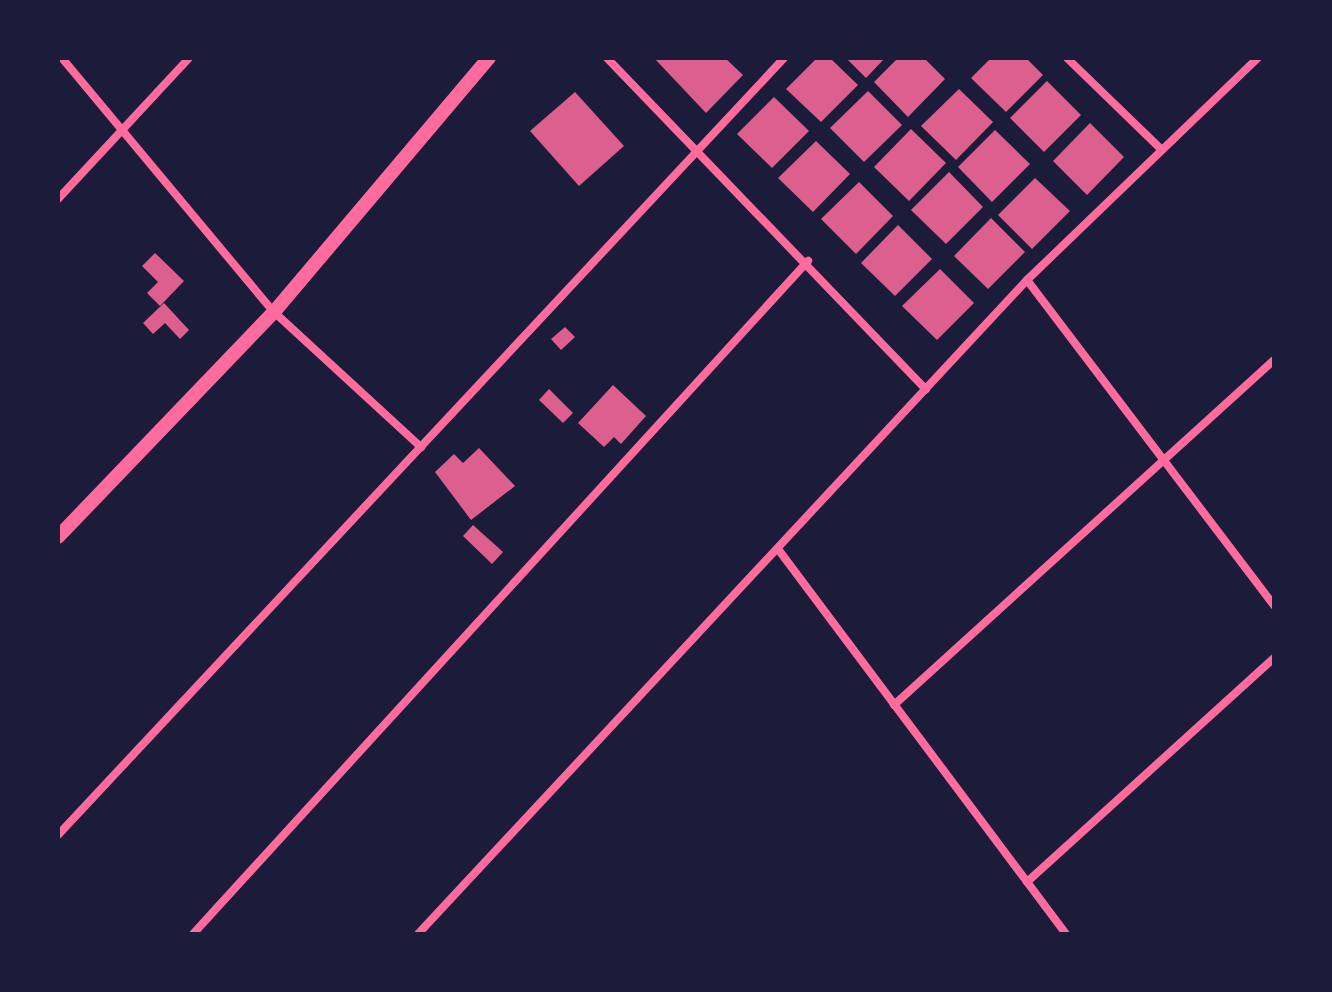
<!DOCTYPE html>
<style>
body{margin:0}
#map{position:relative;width:1332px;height:992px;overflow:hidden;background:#1b1b3a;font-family:"Crimson Pro",serif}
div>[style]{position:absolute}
.building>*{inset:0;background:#dd5f8e}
.minor>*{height:8px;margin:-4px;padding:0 4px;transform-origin:4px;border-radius:4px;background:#ff6b9d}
.tertiary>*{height:14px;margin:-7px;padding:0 7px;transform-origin:7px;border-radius:7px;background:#ff6b9d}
span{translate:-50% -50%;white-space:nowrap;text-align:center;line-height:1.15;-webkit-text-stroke:8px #1b1b3a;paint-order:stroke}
.frame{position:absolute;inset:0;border:60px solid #1b1b3a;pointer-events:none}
</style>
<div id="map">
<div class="building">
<div style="clip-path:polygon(654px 58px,725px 58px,743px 75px,706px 113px)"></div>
<div style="clip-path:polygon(817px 58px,830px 58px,858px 85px,821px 122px,786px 89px)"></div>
<div style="clip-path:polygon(846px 58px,885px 58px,866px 78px)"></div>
<div style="clip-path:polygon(898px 58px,924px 58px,945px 79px,908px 117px,874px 82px)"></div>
<div style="clip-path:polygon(991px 58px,1026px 58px,1043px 75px,1006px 112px,971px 78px)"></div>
<div style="clip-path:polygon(1047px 81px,1081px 115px,1044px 152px,1010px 118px)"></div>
<div style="clip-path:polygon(959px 89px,993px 122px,956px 160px,921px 126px)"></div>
<div style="clip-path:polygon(868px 91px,902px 125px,864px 162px,830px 128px)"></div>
<div style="clip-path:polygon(575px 92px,624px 146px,579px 186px,530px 131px)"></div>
<div style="clip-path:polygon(774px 97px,809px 131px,772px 168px,737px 134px)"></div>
<div style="clip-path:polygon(1090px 123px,1124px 157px,1087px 195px,1053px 161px)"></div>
<div style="clip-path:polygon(911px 129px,946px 163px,909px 201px,874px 167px)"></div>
<div style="clip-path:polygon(995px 130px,1030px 164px,992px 202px,958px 167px)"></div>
<div style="clip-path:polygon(816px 141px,850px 174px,813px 212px,778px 178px)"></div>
<div style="clip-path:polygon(949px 172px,983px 207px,946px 244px,911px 210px)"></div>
<div style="clip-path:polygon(1035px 178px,1070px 211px,1032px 249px,998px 215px)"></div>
<div style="clip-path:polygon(859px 182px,893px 216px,856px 254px,821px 219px)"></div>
<div style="clip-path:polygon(991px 218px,1025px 252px,988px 289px,954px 256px)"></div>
<div style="clip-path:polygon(898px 225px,932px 259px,895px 296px,861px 263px)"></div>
<div style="clip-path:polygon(155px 253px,184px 281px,160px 306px,147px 293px,158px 282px,142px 266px)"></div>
<div style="clip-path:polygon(940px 269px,974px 303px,937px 340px,902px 306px)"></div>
<div style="clip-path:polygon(164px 303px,189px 330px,180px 339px,165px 323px,153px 334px,143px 323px)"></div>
<div style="clip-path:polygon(565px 327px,575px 337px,561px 350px,551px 339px)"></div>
<div style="clip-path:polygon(613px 385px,646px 416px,621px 444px,614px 437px,604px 447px,578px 423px)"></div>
<div style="clip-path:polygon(549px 389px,573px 413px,563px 423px,539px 400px)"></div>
<div style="clip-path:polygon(479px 448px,515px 486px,471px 520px,435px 472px,454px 454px,463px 463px)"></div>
<div style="clip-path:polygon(473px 525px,503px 552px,492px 564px,463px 536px)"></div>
</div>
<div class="minor">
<div style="left:62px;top:58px;width:331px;rotate:50.2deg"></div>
<div style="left:274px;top:312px;width:200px;rotate:42.6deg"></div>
<div style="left:607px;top:58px;width:460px;rotate:46.1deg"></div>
<div style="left:1067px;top:58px;width:132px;rotate:44.1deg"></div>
<div style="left:58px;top:199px;width:192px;rotate:-47.1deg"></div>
<div style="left:1027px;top:280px;width:409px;rotate:52.8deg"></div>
<div style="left:778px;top:549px;width:481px;rotate:53.2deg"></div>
<div style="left:894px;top:705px;width:513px;rotate:-42.24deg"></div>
<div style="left:58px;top:835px;width:1063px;rotate:-46.94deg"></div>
<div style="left:1027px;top:882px;width:333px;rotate:-42.2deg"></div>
<div style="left:193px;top:934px;width:912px;rotate:-47.58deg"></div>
<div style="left:418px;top:934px;width:894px;rotate:-47.04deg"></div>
<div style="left:1027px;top:280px;width:320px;rotate:-43.9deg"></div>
</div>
<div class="tertiary">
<div style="left:58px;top:537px;width:312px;rotate:-46.2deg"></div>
<div style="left:274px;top:312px;width:333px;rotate:-49.8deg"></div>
</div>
<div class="frame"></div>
</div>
